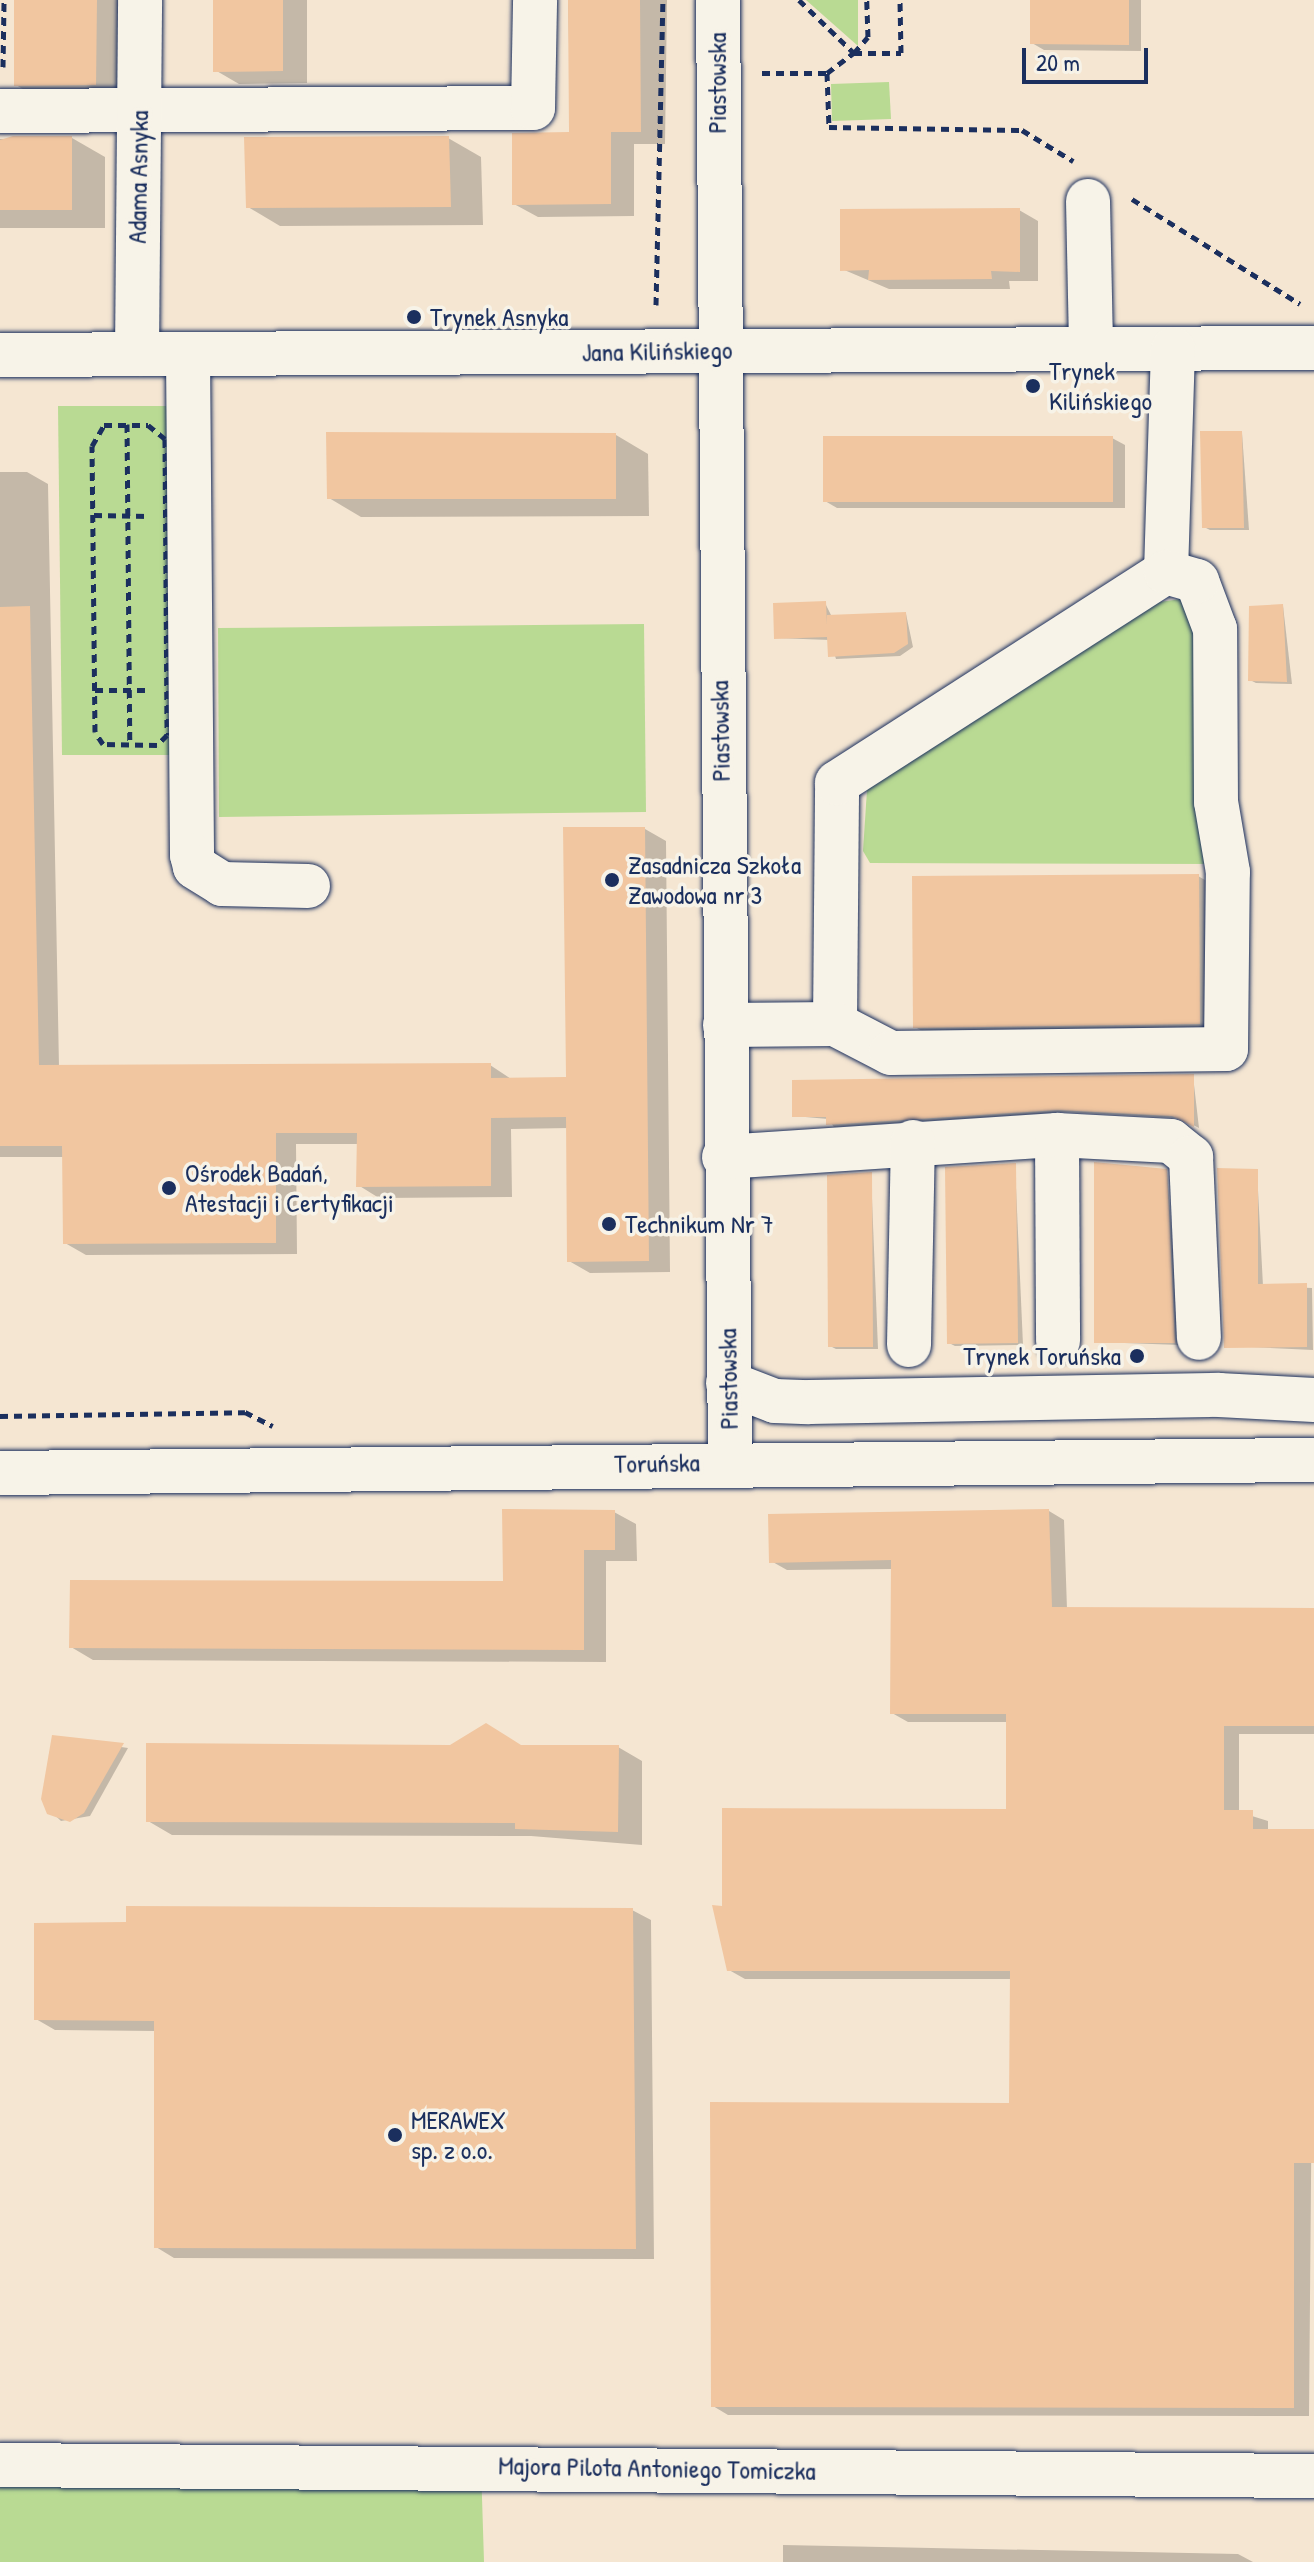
<!DOCTYPE html>
<meta charset="utf-8">
<style>
body{margin:0}
#map{position:relative;width:1314px;height:2562px;overflow:hidden;background:#f5e6d2;font-family:"Patrick Hand",sans-serif}
div>[style]{position:absolute}
.green>*{inset:0;background:#b9da93}
.shadow>*{inset:0;background:#0003}
.building>*{inset:0;background:#f1c6a0}
.path>*{height:5px;margin-top:-2.5px;transform-origin:0;background:repeating-linear-gradient(90deg,#1b2f5e 0 8px,transparent 0 14px)}
.roads{filter:drop-shadow(0 0 2px #1b2f5e) drop-shadow(0 0 2px #1b2f5e)}
.minor>*{height:44px;margin:-22px;padding:0 22px;transform-origin:22px;border-radius:22px;background:#f7f3e8}
.dots>*{width:22px;height:22px;translate:-50% -50%;box-sizing:border-box;border:4px solid #f7f3e8;border-radius:50%}
span{translate:-50% -50%;white-space:nowrap;text-align:center;line-height:1.15;-webkit-text-stroke:7px #f7f3e8;paint-order:stroke}
.street-label{font-size:26px;color:#1b2f5e}
.poi-label{font-size:26px;color:#1b2f5e}
.left{translate:0 -50%;text-align:left}
.right{translate:-100% -50%;text-align:right}
.scale{position:absolute;left:1022px;top:48px;width:126px;height:36px;box-sizing:border-box;border:4px solid #1b2f5e;border-top:0;padding-left:10px;font-size:24px;line-height:28px;white-space:nowrap;color:#1b2f5e;-webkit-text-stroke:6px #f7f3e8;paint-order:stroke}
</style>
<div id="map">
<div class="green">
<div style="clip-path:polygon(806px 0,858px 0,858px 46px)"></div>
<div style="clip-path:polygon(889px 82px,891px 119px,832px 121px,831px 84px)"></div>
<div style="clip-path:polygon(58px 406px,178px 406px,180px 755px,62px 755px)"></div>
<div style="clip-path:polygon(1181px 599px,1194px 609px,1216px 864px,870px 863px,863px 851px,867px 790px,1152px 603px)"></div>
<div style="clip-path:polygon(644px 624px,646px 812px,219px 817px,218px 628px)"></div>
<div style="clip-path:polygon(0 2465px,481px 2466px,484px 2562px,0 2562px)"></div>
</div>
<div class="shadow">
<div style="clip-path:polygon(16px 0,120px 0,121px 98px,40px 99px,16px 85px)"></div>
<div style="clip-path:polygon(215px 0,307px 0,307px 83px,239px 84px,215px 70px)"></div>
<div style="clip-path:polygon(568px 0,667px 0,665px 144px,634px 144px,634px 216px,538px 217px,514px 204px,571px 134px)"></div>
<div style="clip-path:polygon(1032px 0,1141px 0,1141px 51px,1044px 50px,1032px 43px)"></div>
<div style="clip-path:polygon(72px 138px,105px 157px,105px 228px,0 228px,0 139px)"></div>
<div style="clip-path:polygon(448px 138px,481px 157px,483px 225px,280px 226px,248px 207px)"></div>
<div style="clip-path:polygon(1019px 210px,1038px 221px,1038px 281px,1009px 281px,1010px 289px,889px 289px,842px 269px)"></div>
<div style="clip-path:polygon(1242px 433px,1249px 530px,1210px 530px,1204px 527px)"></div>
<div style="clip-path:polygon(616px 435px,648px 454px,649px 516px,361px 517px,329px 498px)"></div>
<div style="clip-path:polygon(1112px 438px,1125px 445px,1125px 508px,837px 508px,825px 501px)"></div>
<div style="clip-path:polygon(0 472px,27px 472px,48px 484px,59px 1067px,490px 1065px,511px 1079px,568px 1078px,645px 829px,666px 841px,670px 1272px,590px 1273px,569px 1261px,569px 1128px,511px 1129px,512px 1197px,379px 1198px,358px 1185px,359px 1144px,296px 1144px,297px 1254px,86px 1255px,65px 1243px,64px 1157px,0 1157px)"></div>
<div style="clip-path:polygon(825px 603px,832px 617px,906px 614px,913px 647px,900px 656px,836px 659px,830px 640px,776px 638px)"></div>
<div style="clip-path:polygon(1283px 606px,1292px 684px,1256px 683px,1250px 680px)"></div>
<div style="clip-path:polygon(1198px 876px,1217px 887px,1218px 1034px,933px 1037px,915px 1027px)"></div>
<div style="clip-path:polygon(1193px 1076px,1199px 1128px,1180px 1118px,1065px 1112px,834px 1127px,828px 1119px,794px 1116px)"></div>
<div style="clip-path:polygon(1096px 1164px,1167px 1171px,1180px 1345px,1096px 1342px)"></div>
<div style="clip-path:polygon(1015px 1165px,1023px 1345px,955px 1346px,949px 1343px)"></div>
<div style="clip-path:polygon(1257px 1171px,1263px 1286px,1312px 1288px,1313px 1350px,1231px 1346px)"></div>
<div style="clip-path:polygon(871px 1174px,878px 1349px,836px 1349px,830px 1346px)"></div>
<div style="clip-path:polygon(1049px 1511px,1064px 1520px,1067px 1609px,1314px 1610px,1314px 1734px,1239px 1734px,1239px 1812px,1268px 1821px,1268px 1831px,1314px 1831px,1309px 2416px,728px 2415px,713px 2406px,1011px 2105px,1012px 1979px,745px 1979px,729px 1970px,724px 1908px,1008px 1811px,1008px 1722px,908px 1722px,892px 1713px,893px 1569px,787px 1570px,771px 1561px)"></div>
<div style="clip-path:polygon(614px 1512px,636px 1524px,637px 1561px,606px 1561px,606px 1662px,93px 1660px,71px 1647px,505px 1583px)"></div>
<div style="clip-path:polygon(54px 1737px,128px 1748px,90px 1816px,61px 1821px,45px 1806px)"></div>
<div style="clip-path:polygon(523px 1747px,618px 1747px,642px 1761px,642px 1845px,531px 1836px,172px 1835px,148px 1821px)"></div>
<div style="clip-path:polygon(632px 1910px,651px 1920px,654px 2259px,174px 2258px,156px 2247px,156px 2031px,55px 2030px,36px 2019px)"></div>
<div style="clip-path:polygon(783px 2545px,1238px 2554px,1253px 2562px,783px 2562px)"></div>
</div>
<div class="building">
<div style="clip-path:polygon(14px 0,97px 0,96px 85px,14px 86px)"></div>
<div style="clip-path:polygon(213px 0,283px 0,283px 71px,213px 72px)"></div>
<div style="clip-path:polygon(568px 0,640px 0,641px 132px,611px 132px,611px 204px,512px 205px,512px 133px,569px 132px)"></div>
<div style="clip-path:polygon(1030px 0,1129px 0,1129px 45px,1030px 44px)"></div>
<div style="clip-path:polygon(13px 136px,72px 136px,72px 210px,0 210px,0 140px)"></div>
<div style="clip-path:polygon(449px 136px,451px 207px,246px 208px,244px 137px)"></div>
<div style="clip-path:polygon(1020px 208px,1020px 272px,991px 271px,992px 279px,868px 280px,869px 270px,840px 271px,840px 209px)"></div>
<div style="clip-path:polygon(1200px 431px,1242px 431px,1244px 528px,1202px 528px)"></div>
<div style="clip-path:polygon(326px 432px,616px 433px,616px 499px,327px 499px)"></div>
<div style="clip-path:polygon(823px 436px,1113px 436px,1113px 502px,823px 502px)"></div>
<div style="clip-path:polygon(826px 601px,827px 625px,827px 615px,906px 612px,908px 644px,894px 653px,828px 657px,827px 637px,774px 639px,773px 603px)"></div>
<div style="clip-path:polygon(1283px 604px,1287px 682px,1248px 681px,1249px 606px)"></div>
<div style="clip-path:polygon(30px 606px,39px 1065px,491px 1063px,491px 1078px,566px 1077px,563px 827px,645px 827px,649px 1261px,567px 1262px,566px 1117px,491px 1118px,491px 1186px,356px 1187px,357px 1133px,276px 1133px,276px 1243px,63px 1244px,62px 1146px,0 1146px,0 607px)"></div>
<div style="clip-path:polygon(1199px 874px,1200px 1024px,913px 1028px,912px 876px)"></div>
<div style="clip-path:polygon(1194px 1074px,1194px 1127px,1172px 1116px,1058px 1110px,826px 1125px,826px 1117px,792px 1117px,792px 1080px)"></div>
<div style="clip-path:polygon(1094px 1162px,1167px 1169px,1175px 1343px,1094px 1343px)"></div>
<div style="clip-path:polygon(1016px 1163px,1018px 1343px,947px 1344px,945px 1167px)"></div>
<div style="clip-path:polygon(1217px 1168px,1258px 1169px,1258px 1284px,1307px 1283px,1307px 1347px,1224px 1348px)"></div>
<div style="clip-path:polygon(872px 1172px,873px 1347px,828px 1347px,827px 1175px)"></div>
<div style="clip-path:polygon(502px 1509px,615px 1510px,615px 1550px,584px 1550px,584px 1650px,69px 1648px,70px 1580px,503px 1581px)"></div>
<div style="clip-path:polygon(1049px 1509px,1052px 1607px,1314px 1608px,1314px 1726px,1224px 1726px,1224px 1810px,1253px 1810px,1253px 1829px,1314px 1829px,1314px 2163px,1294px 2163px,1294px 2408px,711px 2407px,710px 2102px,1009px 2103px,1010px 1971px,727px 1971px,712px 1905px,722px 1906px,722px 1808px,1006px 1809px,1006px 1714px,890px 1714px,891px 1560px,769px 1563px,768px 1514px)"></div>
<div style="clip-path:polygon(486px 1723px,521px 1745px,619px 1745px,618px 1832px,515px 1829px,515px 1823px,146px 1822px,146px 1743px,450px 1745px)"></div>
<div style="clip-path:polygon(52px 1735px,124px 1743px,84px 1813px,70px 1822px,47px 1814px,41px 1799px)"></div>
<div style="clip-path:polygon(126px 1906px,633px 1908px,636px 2249px,154px 2248px,154px 2021px,34px 2020px,34px 1923px,126px 1922px)"></div>
</div>
<div class="path">
<div style="left:799px;top:0;width:76px;rotate:43.9deg"></div>
<div style="left:854px;top:53px;width:21px;rotate:-49deg"></div>
<div style="left:868px;top:37px;width:37px;rotate:-92deg"></div>
<div style="left:3px;top:67px;width:67px;rotate:-89.1deg"></div>
<div style="left:762px;top:73px;width:65px"></div>
<div style="left:827px;top:73px;width:34px;rotate:-37deg"></div>
<div style="left:854px;top:53px;width:47px"></div>
<div style="left:901px;top:53px;width:53px;rotate:-91.1deg"></div>
<div style="left:827px;top:73px;width:54px;rotate:87.9deg"></div>
<div style="left:829px;top:127px;width:193px;rotate:0.9deg"></div>
<div style="left:1022px;top:130px;width:60px;rotate:31.3deg"></div>
<div style="left:1132px;top:199px;width:198px;rotate:32deg"></div>
<div style="left:656px;top:305px;width:305px;rotate:-88.7deg"></div>
<div style="left:127px;top:424px;width:321px;rotate:89.5deg"></div>
<div style="left:104px;top:425px;width:44px"></div>
<div style="left:148px;top:425px;width:22px;rotate:39deg"></div>
<div style="left:165px;top:439px;width:296px;rotate:89.6deg"></div>
<div style="left:167px;top:735px;width:14px;rotate:135deg"></div>
<div style="left:157px;top:745px;width:54px;rotate:-178.9deg"></div>
<div style="left:103px;top:744px;width:14px;rotate:-124deg"></div>
<div style="left:95px;top:732px;width:286px;rotate:-90.6deg"></div>
<div style="left:92px;top:446px;width:24px;rotate:-60deg"></div>
<div style="left:94px;top:515px;width:55px;rotate:1deg"></div>
<div style="left:95px;top:690px;width:55px"></div>
<div style="left:0;top:1416px;width:245px;rotate:-0.9deg"></div>
<div style="left:245px;top:1412px;width:31px;rotate:27deg"></div>
</div>
<div class="roads">
<div class="minor">
<div style="left:718px;top:0;width:1462px;rotate:89.53deg"></div>
<div style="left:0;top:111px;width:533px;rotate:-0.32deg"></div>
<div style="left:533px;top:108px;width:108px;rotate:-88.9deg"></div>
<div style="left:1088px;top:201px;width:148px;rotate:88.8deg"></div>
<div style="left:137px;top:354px;width:354px;rotate:-89.5deg"></div>
<div style="left:188px;top:354px;width:501px;rotate:89.54deg"></div>
<div style="left:192px;top:855px;width:12px;rotate:76deg"></div>
<div style="left:195px;top:867px;width:32px;rotate:32deg"></div>
<div style="left:222px;top:884px;width:86px;rotate:1.3deg"></div>
<div style="left:0;top:355px;width:1314px;rotate:-0.31deg"></div>
<div style="left:835px;top:1024px;width:241px;rotate:-89.5deg"></div>
<div style="left:837px;top:783px;width:391px;rotate:-32.7deg"></div>
<div style="left:1166px;top:572px;width:223px;rotate:-88.2deg"></div>
<div style="left:725px;top:1025px;width:110px;rotate:-0.5deg"></div>
<div style="left:835px;top:1024px;width:63px;rotate:27.4deg"></div>
<div style="left:891px;top:1053px;width:335px;rotate:-0.7deg"></div>
<div style="left:1226px;top:1049px;width:177px;rotate:-89.4deg"></div>
<div style="left:1228px;top:872px;width:71px;rotate:-99.7deg"></div>
<div style="left:1216px;top:802px;width:173px;rotate:-90.3deg"></div>
<div style="left:1215px;top:629px;width:51px;rotate:-110.6deg"></div>
<div style="left:1197px;top:581px;width:32px;rotate:-164deg"></div>
<div style="left:1057px;top:1135px;width:206px;rotate:89.7deg"></div>
<div style="left:724px;top:1157px;width:334px;rotate:-3.8deg"></div>
<div style="left:1057px;top:1135px;width:114px;rotate:3deg"></div>
<div style="left:1171px;top:1141px;width:26px;rotate:39deg"></div>
<div style="left:1191px;top:1157px;width:181px;rotate:87.5deg"></div>
<div style="left:909px;top:1345px;width:203px;rotate:-88.9deg"></div>
<div style="left:728px;top:1383px;width:50px;rotate:21deg"></div>
<div style="left:775px;top:1401px;width:34px;rotate:2deg"></div>
<div style="left:809px;top:1402px;width:410px;rotate:-1deg"></div>
<div style="left:1219px;top:1395px;width:95px;rotate:3deg"></div>
<div style="left:0;top:1473px;width:1314px;rotate:-0.57deg"></div>
<div style="left:0;top:2465px;width:1314px;rotate:0.48deg"></div>
</div>
</div>
<div class="dots">
<div style="left:414px;top:317px;background:#1b2f5e"></div>
<div style="left:1033px;top:386px;background:#1b2f5e"></div>
<div style="left:612px;top:880px;background:#1b2f5e"></div>
<div style="left:169px;top:1188px;background:#1b2f5e"></div>
<div style="left:609px;top:1224px;background:#1b2f5e"></div>
<div style="left:1137px;top:1356px;background:#1b2f5e"></div>
<div style="left:395px;top:2135px;background:#1b2f5e"></div>
</div>
<div class="street-label">
<span style="left:717px;top:83px;rotate:-90deg">Piastowska</span>
<span style="left:138px;top:177px;rotate:-89deg">Adama Asnyka</span>
<span style="left:657px;top:351px;rotate:-1deg">Jana Kilińskiego</span>
<span style="left:720px;top:731px;rotate:-91deg">Piastowska</span>
<span style="left:728px;top:1379px;rotate:-91deg">Piastowska</span>
<span style="left:657px;top:1463px;rotate:-1deg">Toruńska</span>
<span style="left:657px;top:2468px;rotate:1deg">Majora Pilota Antoniego Tomiczka</span>
</div>
<div class="poi-label">
<span class="left" style="left:430px;top:317px">Trynek Asnyka</span>
<span class="left" style="left:1049px;top:386px">Trynek<br>Kilińskiego</span>
<span class="left" style="left:628px;top:880px">Zasadnicza Szkoła<br>Zawodowa nr 3</span>
<span class="left" style="left:185px;top:1188px">Ośrodek Badań,<br>Atestacji i Certyfikacji</span>
<span class="left" style="left:625px;top:1224px">Technikum Nr 7</span>
<span class="right" style="left:1121px;top:1356px">Trynek Toruńska</span>
<span class="left" style="left:411px;top:2135px">MERAWEX<br>sp. z o.o.</span>
</div>
<div class="scale">20 m</div>
</div>
